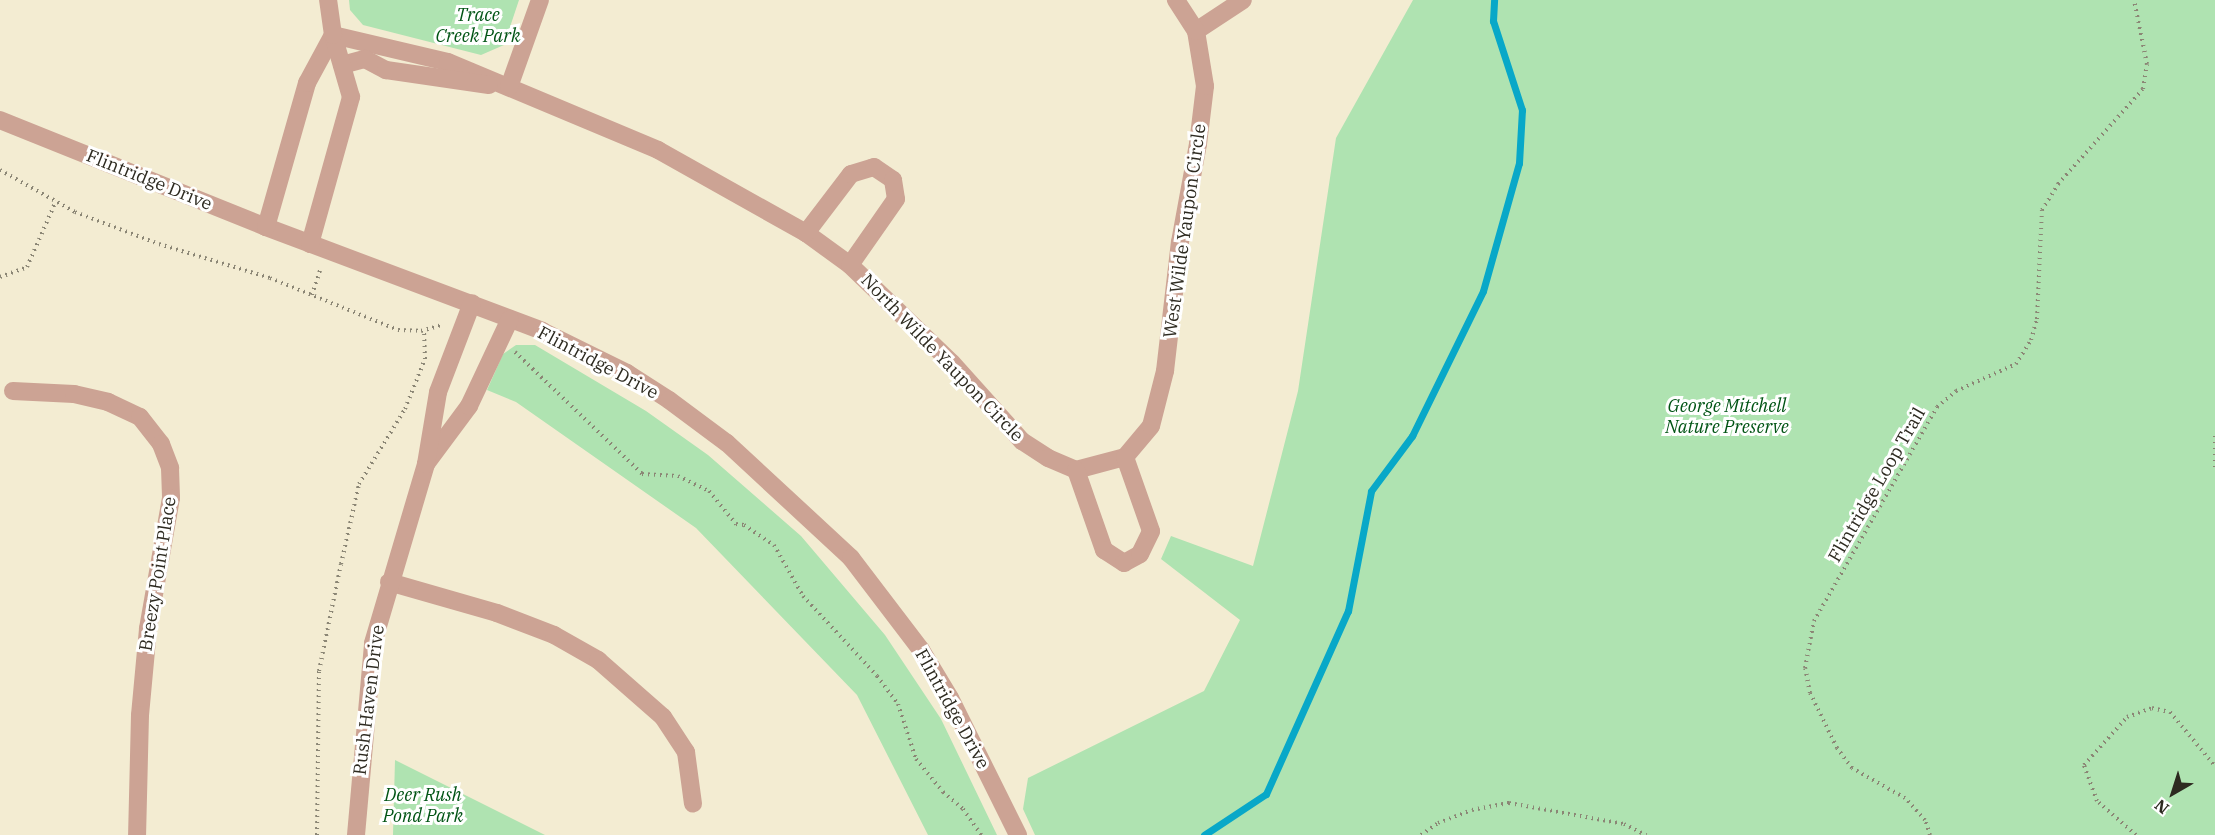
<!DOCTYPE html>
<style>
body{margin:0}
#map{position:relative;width:2215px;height:835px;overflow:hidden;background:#f3ecd2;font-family:"IBM Plex Serif",serif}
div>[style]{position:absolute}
.green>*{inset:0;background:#afe3b1}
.stream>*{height:7px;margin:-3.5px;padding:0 3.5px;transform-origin:3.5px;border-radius:3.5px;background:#08a8c8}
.path>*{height:4px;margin-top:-2px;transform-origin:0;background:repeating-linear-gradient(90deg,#8b8675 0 1.5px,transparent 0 6px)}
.minor>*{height:18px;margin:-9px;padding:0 9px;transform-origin:9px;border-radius:9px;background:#cca394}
span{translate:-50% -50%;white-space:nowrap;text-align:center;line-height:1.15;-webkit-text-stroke:6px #fff;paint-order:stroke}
.park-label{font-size:18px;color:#015414;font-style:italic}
.street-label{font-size:18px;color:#2d2a20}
.north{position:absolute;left:2143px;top:763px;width:60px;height:60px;-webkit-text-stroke:4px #fff;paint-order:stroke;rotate:219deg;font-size:16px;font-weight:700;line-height:24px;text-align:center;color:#2d2a20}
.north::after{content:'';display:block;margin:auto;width:21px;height:27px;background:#2d2a20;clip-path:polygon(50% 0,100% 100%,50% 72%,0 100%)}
</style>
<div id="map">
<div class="green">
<div style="clip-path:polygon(349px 0,519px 0,504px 45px,481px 55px,363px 25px,350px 10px)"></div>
<div style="clip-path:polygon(1413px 0,2215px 0,2215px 835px,1035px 835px,1023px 809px,1028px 778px,1204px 691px,1240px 620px,1161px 559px,1171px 536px,1253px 566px,1298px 391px,1336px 138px)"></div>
<div style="clip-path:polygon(516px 345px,535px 345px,646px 411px,708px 455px,801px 536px,885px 635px,941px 719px,997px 835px,928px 835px,857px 695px,696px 528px,516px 402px,487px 390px,503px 354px)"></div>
<div style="clip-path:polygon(395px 760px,545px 835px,393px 835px)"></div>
</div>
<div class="stream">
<div style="left:1204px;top:835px;width:74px;rotate:-33.5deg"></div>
<div style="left:1266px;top:794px;width:201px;rotate:-65.9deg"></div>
<div style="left:1348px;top:611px;width:122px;rotate:-79.1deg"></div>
<div style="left:1371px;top:491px;width:69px;rotate:-53.3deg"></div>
<div style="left:1412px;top:436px;width:161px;rotate:-63.9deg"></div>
<div style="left:1483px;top:291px;width:133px;rotate:-74.3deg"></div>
<div style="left:1519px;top:163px;width:53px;rotate:-86.8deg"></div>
<div style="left:1522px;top:110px;width:94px;rotate:-108deg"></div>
<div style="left:1493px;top:21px;width:21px;rotate:-87deg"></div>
</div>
<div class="path">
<div style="left:0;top:170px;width:86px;rotate:29.2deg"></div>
<div style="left:75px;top:212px;width:90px;rotate:20.9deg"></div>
<div style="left:159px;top:244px;width:116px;rotate:17deg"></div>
<div style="left:270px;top:278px;width:138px;rotate:22.1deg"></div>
<div style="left:398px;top:330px;width:23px;rotate:2deg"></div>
<div style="left:421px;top:331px;width:22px;rotate:-16deg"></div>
<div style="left:0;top:277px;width:29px;rotate:-20deg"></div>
<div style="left:27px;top:267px;width:72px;rotate:-66.3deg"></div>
<div style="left:312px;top:295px;width:29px;rotate:-72deg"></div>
<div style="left:515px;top:352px;width:176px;rotate:43.8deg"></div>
<div style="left:642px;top:474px;width:36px;rotate:3deg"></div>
<div style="left:678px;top:476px;width:34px;rotate:26deg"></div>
<div style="left:709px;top:491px;width:43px;rotate:50.7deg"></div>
<div style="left:736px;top:524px;width:8px;rotate:7deg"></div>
<div style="left:744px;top:525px;width:36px;rotate:34deg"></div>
<div style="left:774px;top:545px;width:59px;rotate:60.4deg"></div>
<div style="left:803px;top:596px;width:109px;rotate:47.2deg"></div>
<div style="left:877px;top:676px;width:35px;rotate:53deg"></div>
<div style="left:898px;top:704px;width:58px;rotate:71.9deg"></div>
<div style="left:916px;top:759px;width:43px;rotate:50.7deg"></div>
<div style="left:943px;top:792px;width:26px;rotate:40deg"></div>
<div style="left:963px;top:809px;width:32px;rotate:55deg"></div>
<div style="left:2215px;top:436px;width:34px;rotate:90deg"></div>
<div style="left:317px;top:835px;width:164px;rotate:-89.3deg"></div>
<div style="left:319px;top:671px;width:109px;rotate:-78.4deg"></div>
<div style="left:341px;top:564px;width:82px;rotate:-77.3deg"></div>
<div style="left:359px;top:484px;width:88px;rotate:-58.5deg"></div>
<div style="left:405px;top:409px;width:54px;rotate:-68.2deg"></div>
<div style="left:425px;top:359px;width:29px;rotate:-92deg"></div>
<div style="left:1421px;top:835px;width:21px;rotate:-35deg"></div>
<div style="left:1438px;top:823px;width:36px;rotate:-21deg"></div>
<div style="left:1472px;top:810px;width:38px;rotate:-11deg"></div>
<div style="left:1509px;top:803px;width:117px;rotate:10.3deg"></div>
<div style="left:1624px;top:824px;width:25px;rotate:27deg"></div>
<div style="left:1930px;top:835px;width:16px;rotate:-108deg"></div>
<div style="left:1925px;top:820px;width:30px;rotate:-132deg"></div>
<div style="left:1905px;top:798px;width:61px;rotate:-150.5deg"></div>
<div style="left:1852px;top:768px;width:25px;rotate:-127deg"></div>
<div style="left:1837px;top:748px;width:61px;rotate:-116.1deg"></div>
<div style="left:1810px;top:693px;width:25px;rotate:-101deg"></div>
<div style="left:1805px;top:668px;width:48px;rotate:-79.2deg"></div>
<div style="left:1814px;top:621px;width:247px;rotate:-60.1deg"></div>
<div style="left:1937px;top:407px;width:25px;rotate:-40deg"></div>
<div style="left:1956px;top:391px;width:66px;rotate:-24.2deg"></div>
<div style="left:2016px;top:364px;width:28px;rotate:-58deg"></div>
<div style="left:2031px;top:340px;width:22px;rotate:-74deg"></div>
<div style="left:2037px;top:319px;width:109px;rotate:-87.4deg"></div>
<div style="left:2042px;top:210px;width:31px;rotate:-58deg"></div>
<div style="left:2058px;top:184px;width:127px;rotate:-48.2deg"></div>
<div style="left:2143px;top:89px;width:25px;rotate:-81deg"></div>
<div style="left:2147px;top:64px;width:65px;rotate:-101.5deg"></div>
<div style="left:2136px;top:835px;width:52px;rotate:-138.9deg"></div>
<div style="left:2097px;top:801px;width:38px;rotate:-110deg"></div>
<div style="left:2084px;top:765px;width:64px;rotate:-48.1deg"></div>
<div style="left:2127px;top:717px;width:27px;rotate:-20deg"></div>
<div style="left:2152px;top:708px;width:18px;rotate:13deg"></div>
<div style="left:2170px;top:712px;width:70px;rotate:50.2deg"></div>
</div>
<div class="minor">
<div style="left:1196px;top:31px;width:56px;rotate:-33.4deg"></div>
<div style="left:333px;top:35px;width:118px;rotate:13.2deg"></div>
<div style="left:448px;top:62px;width:228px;rotate:22.7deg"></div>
<div style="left:658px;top:150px;width:170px;rotate:29.3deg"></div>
<div style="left:806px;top:233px;width:54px;rotate:36deg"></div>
<div style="left:850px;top:265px;width:141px;rotate:43.9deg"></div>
<div style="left:952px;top:363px;width:105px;rotate:48.1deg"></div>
<div style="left:1022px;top:441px;width:31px;rotate:33deg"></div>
<div style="left:1048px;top:458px;width:30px;rotate:23deg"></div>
<div style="left:1076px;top:470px;width:51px;rotate:-14.9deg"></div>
<div style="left:342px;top:65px;width:24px;rotate:-15deg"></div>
<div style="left:365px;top:59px;width:24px;rotate:28deg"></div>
<div style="left:386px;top:70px;width:104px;rotate:8.3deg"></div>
<div style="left:509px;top:87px;width:92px;rotate:-70.4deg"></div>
<div style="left:0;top:120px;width:287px;rotate:21.9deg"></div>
<div style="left:266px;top:227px;width:295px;rotate:20.6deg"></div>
<div style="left:542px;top:331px;width:95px;rotate:26.3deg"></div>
<div style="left:627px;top:373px;width:50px;rotate:32.7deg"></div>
<div style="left:669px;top:400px;width:72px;rotate:36.6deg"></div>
<div style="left:727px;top:443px;width:169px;rotate:42.8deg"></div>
<div style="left:851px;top:558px;width:116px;rotate:52.7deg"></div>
<div style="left:921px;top:650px;width:56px;rotate:58.9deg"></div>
<div style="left:950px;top:698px;width:153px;rotate:63.6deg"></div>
<div style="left:266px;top:227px;width:150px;rotate:-74.1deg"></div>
<div style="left:307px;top:83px;width:55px;rotate:-61.6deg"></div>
<div style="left:806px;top:233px;width:74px;rotate:-52.7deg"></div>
<div style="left:851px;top:174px;width:24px;rotate:-17deg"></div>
<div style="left:874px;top:167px;width:23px;rotate:34deg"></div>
<div style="left:893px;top:180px;width:19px;rotate:81deg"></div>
<div style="left:896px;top:199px;width:80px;rotate:124.9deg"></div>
<div style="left:310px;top:244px;width:153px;rotate:-74.4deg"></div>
<div style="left:351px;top:97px;width:65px;rotate:-106.2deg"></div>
<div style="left:333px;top:35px;width:35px;rotate:-98deg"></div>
<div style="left:13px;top:391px;width:61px;rotate:2.8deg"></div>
<div style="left:74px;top:394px;width:35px;rotate:13deg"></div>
<div style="left:108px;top:402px;width:35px;rotate:25deg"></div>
<div style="left:140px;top:417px;width:34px;rotate:52deg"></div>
<div style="left:161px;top:444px;width:26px;rotate:69deg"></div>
<div style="left:170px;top:468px;width:30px;rotate:88deg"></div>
<div style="left:171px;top:498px;width:133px;rotate:100deg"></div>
<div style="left:148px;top:629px;width:86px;rotate:95.3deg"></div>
<div style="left:140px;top:715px;width:120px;rotate:91.4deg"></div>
<div style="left:1125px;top:457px;width:40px;rotate:-50deg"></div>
<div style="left:1151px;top:426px;width:57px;rotate:-75.7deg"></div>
<div style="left:1165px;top:371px;width:130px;rotate:-83.4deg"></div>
<div style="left:1180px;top:242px;width:100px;rotate:-79.6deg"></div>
<div style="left:1198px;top:144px;width:58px;rotate:-83.1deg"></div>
<div style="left:1205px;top:86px;width:56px;rotate:-99.3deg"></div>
<div style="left:1196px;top:31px;width:37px;rotate:-123deg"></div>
<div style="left:426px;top:464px;width:72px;rotate:-53.4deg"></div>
<div style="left:469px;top:406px;width:96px;rotate:-64.8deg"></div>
<div style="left:1076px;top:470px;width:85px;rotate:70.7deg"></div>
<div style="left:1104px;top:550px;width:24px;rotate:33deg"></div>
<div style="left:1124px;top:563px;width:18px;rotate:-29deg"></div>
<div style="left:1140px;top:554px;width:25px;rotate:-64deg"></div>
<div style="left:1151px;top:531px;width:78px;rotate:-109.4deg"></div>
<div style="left:389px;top:582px;width:112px;rotate:16deg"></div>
<div style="left:497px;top:613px;width:61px;rotate:21.1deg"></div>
<div style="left:554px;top:635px;width:51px;rotate:29.6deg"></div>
<div style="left:598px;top:660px;width:86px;rotate:41.2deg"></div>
<div style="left:663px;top:717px;width:42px;rotate:56.7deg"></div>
<div style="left:686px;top:752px;width:52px;rotate:82.3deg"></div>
<div style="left:356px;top:835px;width:193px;rotate:-84.9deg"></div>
<div style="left:373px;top:643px;width:187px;rotate:-73.5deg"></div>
<div style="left:426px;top:464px;width:73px;rotate:-80.5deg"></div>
<div style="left:438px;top:392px;width:95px;rotate:-69.1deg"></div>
</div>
<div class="park-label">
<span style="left:478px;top:26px">Trace<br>Creek Park</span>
<span style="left:1727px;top:417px">George Mitchell<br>Nature Preserve</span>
<span style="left:423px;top:806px">Deer Rush<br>Pond Park</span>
</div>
<div class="street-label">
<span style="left:149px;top:180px;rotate:22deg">Flintridge Drive</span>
<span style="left:1185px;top:231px;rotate:-82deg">West Wilde Yaupon Circle</span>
<span style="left:942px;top:358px;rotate:46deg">North Wilde Yaupon Circle</span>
<span style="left:598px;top:363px;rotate:28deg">Flintridge Drive</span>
<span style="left:1877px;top:485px;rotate:-60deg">Flintridge Loop Trail</span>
<span style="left:158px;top:574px;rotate:-81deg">Breezy Point Place</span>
<span style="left:369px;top:700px;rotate:-83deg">Rush Haven Drive</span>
<span style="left:952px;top:709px;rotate:61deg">Flintridge Drive</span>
</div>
<div class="north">N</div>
</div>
